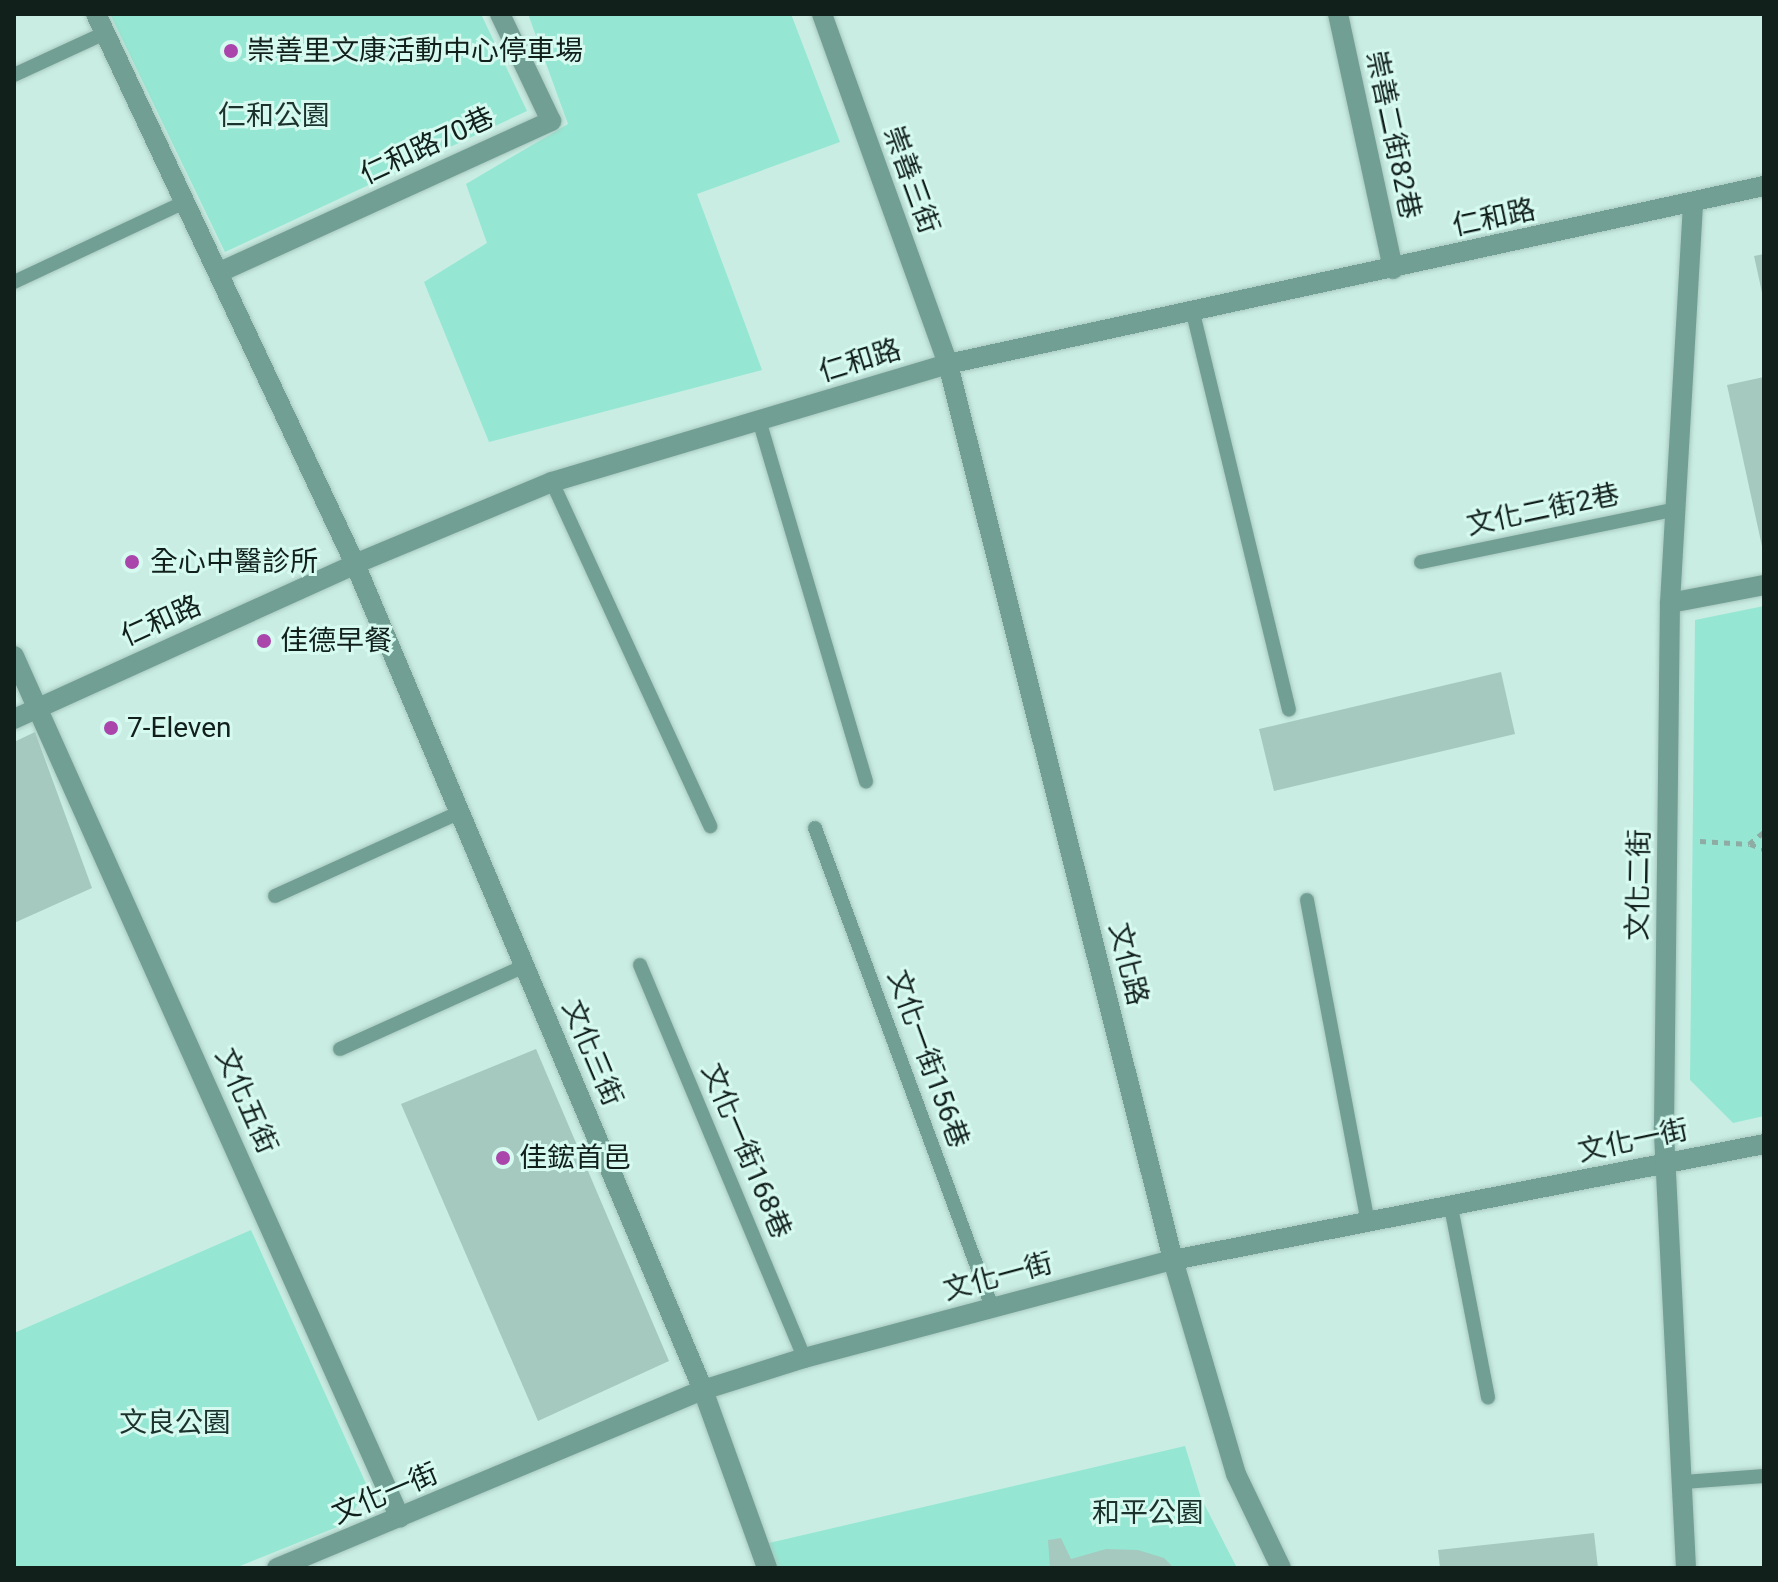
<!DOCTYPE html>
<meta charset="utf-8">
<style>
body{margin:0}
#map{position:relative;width:1778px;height:1582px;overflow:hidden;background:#c9ede3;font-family:Roboto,"Noto Sans TC",sans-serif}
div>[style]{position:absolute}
.green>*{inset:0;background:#95e7d3}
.building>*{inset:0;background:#a5c9bf}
.path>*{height:5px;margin-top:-2.5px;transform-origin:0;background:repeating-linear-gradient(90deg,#8faca4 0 6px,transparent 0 12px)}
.roads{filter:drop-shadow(0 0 2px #a8c8bf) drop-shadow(0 0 2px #a8c8bf)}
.lane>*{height:14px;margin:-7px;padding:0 7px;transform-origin:7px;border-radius:7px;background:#719f93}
.street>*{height:20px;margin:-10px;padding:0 10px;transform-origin:10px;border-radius:10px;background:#719f93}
.dots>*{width:22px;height:22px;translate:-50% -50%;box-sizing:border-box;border:4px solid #d6faf0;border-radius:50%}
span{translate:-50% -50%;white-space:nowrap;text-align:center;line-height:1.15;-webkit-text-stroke:6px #d6faf0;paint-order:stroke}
.poi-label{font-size:28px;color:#12201c}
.left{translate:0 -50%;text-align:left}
.park-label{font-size:28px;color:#1c322d}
.street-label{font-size:28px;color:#12201c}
.frame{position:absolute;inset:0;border:16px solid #12201c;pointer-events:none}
</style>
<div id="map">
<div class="green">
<div style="clip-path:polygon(110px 14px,481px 14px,527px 111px,225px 252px)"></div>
<div style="clip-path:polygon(528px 14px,791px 14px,840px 142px,697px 194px,762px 370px,489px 442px,424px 282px,487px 243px,466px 184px,568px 124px)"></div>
<div style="clip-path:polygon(1764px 606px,1764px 1116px,1733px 1123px,1690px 1080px,1695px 620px)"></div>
<div style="clip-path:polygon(251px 1230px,367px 1486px,347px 1523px,235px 1568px,14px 1568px,14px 1333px)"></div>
<div style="clip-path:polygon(1185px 1446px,1201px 1498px,1237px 1568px,773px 1568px,769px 1543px)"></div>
</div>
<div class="building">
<div style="clip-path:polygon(1764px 254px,1764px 297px,1763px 297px,1754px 256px)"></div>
<div style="clip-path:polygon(1764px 377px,1764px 551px,1763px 551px,1727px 385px)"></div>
<div style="clip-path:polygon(1501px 672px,1515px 734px,1274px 791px,1259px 729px)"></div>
<div style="clip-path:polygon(35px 732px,92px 888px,14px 923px,14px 742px)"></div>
<div style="clip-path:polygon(536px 1049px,669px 1361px,538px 1421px,401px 1104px)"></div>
<div style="clip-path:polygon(1594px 1533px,1598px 1568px,1440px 1568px,1438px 1550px)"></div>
<div style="clip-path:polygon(1061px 1538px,1071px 1559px,1106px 1549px,1138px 1550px,1164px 1558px,1174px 1568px,1050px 1568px,1048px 1540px)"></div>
</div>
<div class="path">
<div style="left:1700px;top:841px;width:49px;rotate:3.5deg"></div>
<div style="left:1749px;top:844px;width:19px;rotate:-39deg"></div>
<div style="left:1750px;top:844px;width:15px;rotate:20deg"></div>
</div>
<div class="roads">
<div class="lane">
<div style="left:14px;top:75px;width:100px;rotate:-24.8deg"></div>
<div style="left:14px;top:282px;width:191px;rotate:-25.1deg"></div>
<div style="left:1193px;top:313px;width:408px;rotate:76.4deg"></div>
<div style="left:759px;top:420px;width:377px;rotate:73.5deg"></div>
<div style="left:552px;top:482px;width:379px;rotate:65.3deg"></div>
<div style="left:1421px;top:562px;width:260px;rotate:-11.7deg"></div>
<div style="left:815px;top:828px;width:511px;rotate:69.72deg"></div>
<div style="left:275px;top:896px;width:201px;rotate:-24.4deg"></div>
<div style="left:1307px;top:900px;width:330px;rotate:79.3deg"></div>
<div style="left:640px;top:965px;width:426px;rotate:67.3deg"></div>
<div style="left:340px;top:1049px;width:203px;rotate:-24.2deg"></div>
<div style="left:1451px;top:1207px;width:194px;rotate:79deg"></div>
<div style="left:1684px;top:1482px;width:80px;rotate:-4.3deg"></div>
</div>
<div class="street">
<div style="left:96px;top:14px;width:608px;rotate:64.78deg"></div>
<div style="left:355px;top:564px;width:896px;rotate:67.15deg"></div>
<div style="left:703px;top:1390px;width:189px;rotate:70.2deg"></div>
<div style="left:822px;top:14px;width:372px;rotate:70.2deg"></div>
<div style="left:948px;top:364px;width:924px;rotate:75.9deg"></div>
<div style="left:1173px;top:1260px;width:223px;rotate:73.6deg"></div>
<div style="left:1236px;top:1474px;width:104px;rotate:64.4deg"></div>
<div style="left:1338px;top:14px;width:261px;rotate:77.8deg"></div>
<div style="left:220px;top:272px;width:364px;rotate:-24.5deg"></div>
<div style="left:551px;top:121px;width:119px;rotate:-115.5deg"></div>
<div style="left:1670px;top:603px;width:96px;rotate:-10.8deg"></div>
<div style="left:14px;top:656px;width:944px;rotate:65.88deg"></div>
<div style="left:14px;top:719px;width:375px;rotate:-24.4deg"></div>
<div style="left:355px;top:564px;width:213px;rotate:-22.6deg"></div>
<div style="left:552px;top:482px;width:413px;rotate:-16.6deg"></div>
<div style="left:948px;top:364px;width:835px;rotate:-12.31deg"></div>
<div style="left:277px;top:1568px;width:462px;rotate:-22.7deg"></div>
<div style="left:703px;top:1390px;width:106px;rotate:-17.6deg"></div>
<div style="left:804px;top:1358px;width:382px;rotate:-14.9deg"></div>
<div style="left:1173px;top:1260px;width:602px;rotate:-11.1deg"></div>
<div style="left:1686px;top:1568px;width:441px;rotate:-92.9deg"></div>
<div style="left:1664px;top:1128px;width:525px;rotate:-89.35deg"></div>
<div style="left:1670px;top:603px;width:402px;rotate:-86.7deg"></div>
</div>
</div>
<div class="dots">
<div style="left:231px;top:51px;background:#aa46ab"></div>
<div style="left:132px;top:562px;background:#aa46ab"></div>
<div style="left:264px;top:641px;background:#aa46ab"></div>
<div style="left:111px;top:728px;background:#aa46ab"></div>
<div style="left:503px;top:1158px;background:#aa46ab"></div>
</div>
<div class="poi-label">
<span class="left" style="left:247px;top:51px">崇善里文康活動中心停車場</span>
<span class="left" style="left:150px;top:562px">全心中醫診所</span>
<span class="left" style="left:280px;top:641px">佳德早餐</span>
<span class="left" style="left:127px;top:728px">7-Eleven</span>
<span class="left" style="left:519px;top:1158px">佳鋐首邑</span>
</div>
<div class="park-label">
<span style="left:274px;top:116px">仁和公園</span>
<span style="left:175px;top:1423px">文良公園</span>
<span style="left:1148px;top:1513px">和平公園</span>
</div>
<div class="street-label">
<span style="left:1393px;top:135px;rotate:78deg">崇善二街82巷</span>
<span style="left:427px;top:146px;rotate:-25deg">仁和路70巷</span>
<span style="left:911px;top:180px;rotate:70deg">崇善三街</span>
<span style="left:1494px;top:218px;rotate:-12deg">仁和路</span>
<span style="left:860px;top:361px;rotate:-17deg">仁和路</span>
<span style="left:1543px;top:510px;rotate:-12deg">文化二街2巷</span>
<span style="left:161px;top:621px;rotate:-24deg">仁和路</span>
<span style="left:1639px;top:885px;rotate:-89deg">文化二街</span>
<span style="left:1128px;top:964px;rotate:76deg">文化路</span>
<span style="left:592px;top:1053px;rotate:67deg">文化三街</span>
<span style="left:928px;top:1059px;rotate:70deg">文化一街156巷</span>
<span style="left:246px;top:1101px;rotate:66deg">文化五街</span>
<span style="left:1633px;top:1141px;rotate:-12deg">文化一街</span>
<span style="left:746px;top:1151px;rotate:67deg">文化一街168巷</span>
<span style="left:998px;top:1277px;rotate:-15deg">文化一街</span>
<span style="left:385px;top:1494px;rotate:-23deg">文化一街</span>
</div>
<div class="frame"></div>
</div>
